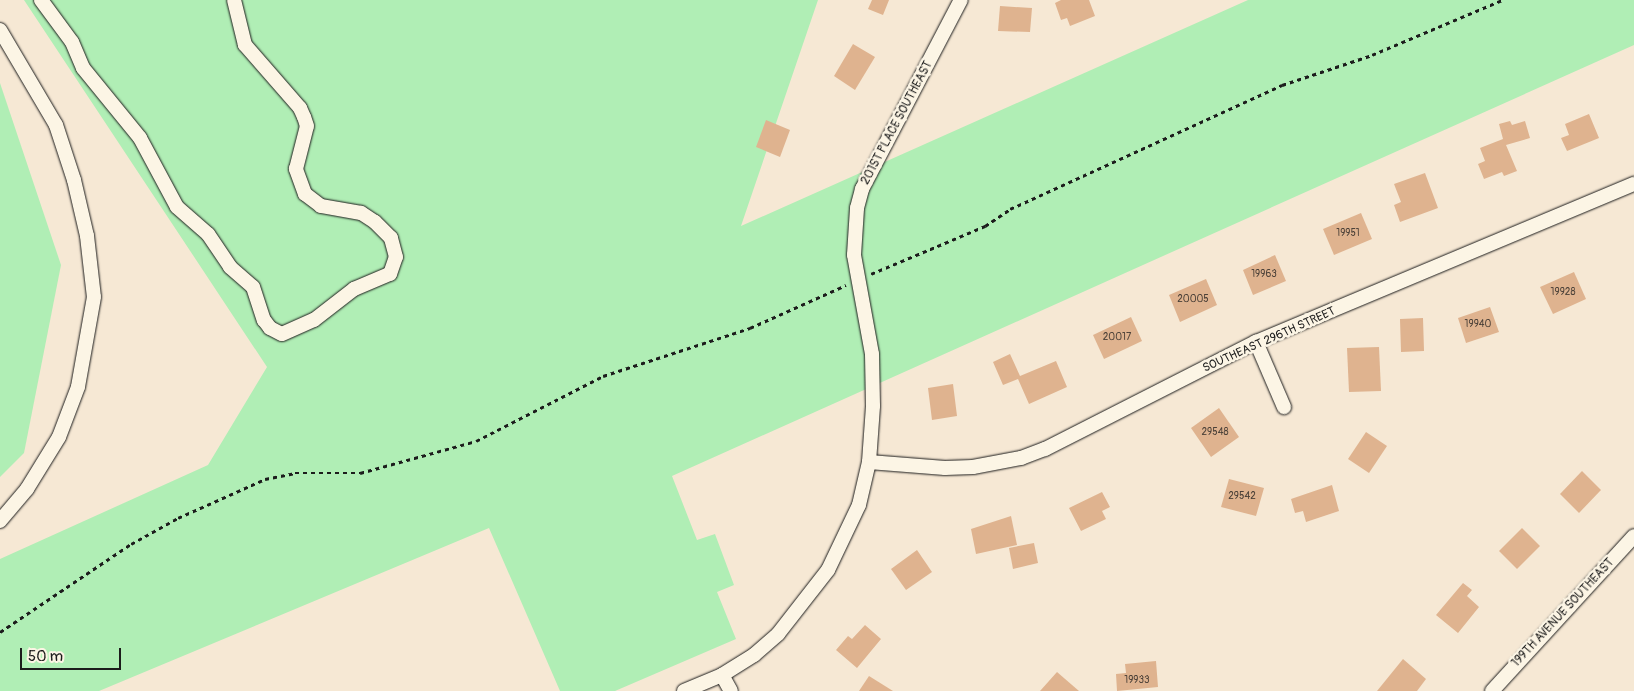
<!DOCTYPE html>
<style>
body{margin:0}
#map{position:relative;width:1634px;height:691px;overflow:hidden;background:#f6e8d4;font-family:Pangolin,sans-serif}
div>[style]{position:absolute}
.green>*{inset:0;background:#b0eeb5}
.building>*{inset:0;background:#dfb38f}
.path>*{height:2.5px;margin-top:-1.25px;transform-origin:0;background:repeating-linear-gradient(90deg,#1c1c1c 0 4px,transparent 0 8px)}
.roads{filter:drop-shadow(0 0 1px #1c1c1c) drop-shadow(0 0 1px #1c1c1c)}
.minor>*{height:14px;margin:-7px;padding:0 7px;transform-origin:7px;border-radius:7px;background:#fcf5e5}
span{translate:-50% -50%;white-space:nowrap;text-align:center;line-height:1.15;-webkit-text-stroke:5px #fcf5e5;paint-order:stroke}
.number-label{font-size:10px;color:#4d4239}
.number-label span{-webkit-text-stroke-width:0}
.street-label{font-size:12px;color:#1c1c1c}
.scale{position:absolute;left:20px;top:648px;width:101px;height:22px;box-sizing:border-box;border:2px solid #1c1c1c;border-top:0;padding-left:6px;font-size:15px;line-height:18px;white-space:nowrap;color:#1c1c1c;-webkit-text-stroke:4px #fcf5e5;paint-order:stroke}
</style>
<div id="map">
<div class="green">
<div style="clip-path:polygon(24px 0,818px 0,741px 226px,1248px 0,1634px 0,1634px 45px,672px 476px,697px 540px,715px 534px,734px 585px,717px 592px,736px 639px,615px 691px,560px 691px,489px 528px,99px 691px,0 691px,0 559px,208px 465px,267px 367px)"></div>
<div style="clip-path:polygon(0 83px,61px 265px,24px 453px,0 477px)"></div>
</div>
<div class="building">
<div style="clip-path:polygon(872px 0,889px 0,883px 15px,868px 9px)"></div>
<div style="clip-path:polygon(1061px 0,1089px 0,1095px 16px,1070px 26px,1067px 18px,1061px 20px,1055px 3px)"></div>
<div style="clip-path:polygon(1000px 6px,1032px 8px,1030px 32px,998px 31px)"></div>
<div style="clip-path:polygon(853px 44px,875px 57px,855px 90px,834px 76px)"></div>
<div style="clip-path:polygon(1589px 114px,1599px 138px,1567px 151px,1561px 138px,1569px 135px,1565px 124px)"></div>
<div style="clip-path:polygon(766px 120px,790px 130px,780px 157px,756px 147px)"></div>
<div style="clip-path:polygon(1510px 121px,1512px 125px,1525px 121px,1530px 138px,1506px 145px,1517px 171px,1504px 176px,1502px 172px,1484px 179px,1478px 164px,1485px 161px,1480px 148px,1503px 139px,1499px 124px)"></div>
<div style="clip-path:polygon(1425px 173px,1438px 208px,1400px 222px,1394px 205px,1401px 202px,1394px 184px)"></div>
<div style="clip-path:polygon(1361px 213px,1372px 239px,1334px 255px,1323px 229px)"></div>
<div style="clip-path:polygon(1275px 255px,1286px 281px,1253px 295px,1243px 270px)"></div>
<div style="clip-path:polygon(1574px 272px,1586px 299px,1553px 314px,1540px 287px)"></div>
<div style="clip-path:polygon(1206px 279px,1217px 305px,1180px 322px,1169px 295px)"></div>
<div style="clip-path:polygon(1490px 307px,1499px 332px,1466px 343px,1458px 318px)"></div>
<div style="clip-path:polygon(1131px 317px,1142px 341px,1104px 359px,1093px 335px)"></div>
<div style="clip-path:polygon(1423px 318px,1424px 351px,1401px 352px,1400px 319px)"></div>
<div style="clip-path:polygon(1379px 347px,1381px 391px,1349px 392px,1347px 348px)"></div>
<div style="clip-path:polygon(1010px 354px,1020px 376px,1056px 361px,1067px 387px,1029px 404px,1018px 379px,1003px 385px,993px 362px)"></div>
<div style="clip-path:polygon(953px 384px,957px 416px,932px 420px,928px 388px)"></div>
<div style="clip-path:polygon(1219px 408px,1239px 437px,1211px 457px,1191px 428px)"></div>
<div style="clip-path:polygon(1366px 432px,1387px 446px,1369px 473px,1348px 459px)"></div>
<div style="clip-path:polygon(1582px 471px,1601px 490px,1579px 513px,1560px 494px)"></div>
<div style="clip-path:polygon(1229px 479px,1264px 488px,1256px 516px,1221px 507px)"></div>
<div style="clip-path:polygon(1332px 485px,1339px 511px,1306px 522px,1303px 511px,1295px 513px,1291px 499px)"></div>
<div style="clip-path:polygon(1102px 492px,1110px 507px,1102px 511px,1106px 519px,1081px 531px,1069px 508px)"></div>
<div style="clip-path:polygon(1011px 516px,1017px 545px,976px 554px,971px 529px)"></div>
<div style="clip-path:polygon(1522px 528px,1540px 546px,1517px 569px,1499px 551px)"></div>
<div style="clip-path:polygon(1034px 543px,1038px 563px,1013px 569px,1009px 548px)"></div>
<div style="clip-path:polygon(917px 550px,932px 572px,906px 590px,891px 569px)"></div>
<div style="clip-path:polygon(1463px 583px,1472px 590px,1467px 596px,1479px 607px,1458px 633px,1436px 615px)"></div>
<div style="clip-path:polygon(865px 625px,881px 639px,857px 668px,836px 650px,848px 636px,852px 639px)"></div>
<div style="clip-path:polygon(1403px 659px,1426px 679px,1417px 691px,1377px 691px)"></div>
<div style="clip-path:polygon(1156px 661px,1158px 687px,1117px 691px,1116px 674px,1126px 673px,1125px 664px)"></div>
<div style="clip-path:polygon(1057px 672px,1079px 691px,1040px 691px)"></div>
<div style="clip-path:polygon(869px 676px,893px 691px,859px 691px)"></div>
</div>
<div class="path">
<div style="left:871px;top:274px;width:124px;rotate:-22.8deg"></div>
<div style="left:985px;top:226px;width:30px;rotate:-34deg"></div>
<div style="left:1010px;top:209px;width:299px;rotate:-24.5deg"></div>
<div style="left:1282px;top:85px;width:95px;rotate:-18.4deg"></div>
<div style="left:1372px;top:55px;width:141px;rotate:-22.9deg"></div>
<div style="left:0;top:632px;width:158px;rotate:-33.9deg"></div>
<div style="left:131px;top:544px;width:54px;rotate:-29deg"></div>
<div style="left:178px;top:518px;width:95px;rotate:-24.1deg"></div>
<div style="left:265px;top:479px;width:31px;rotate:-11deg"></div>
<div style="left:295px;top:473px;width:65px"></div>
<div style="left:360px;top:473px;width:120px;rotate:-15.4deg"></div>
<div style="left:476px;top:441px;width:143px;rotate:-27.1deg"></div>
<div style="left:603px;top:376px;width:155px;rotate:-18.1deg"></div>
<div style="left:750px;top:328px;width:105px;rotate:-24.1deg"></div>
</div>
<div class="roads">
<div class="minor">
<div style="left:41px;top:0;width:52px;rotate:53.6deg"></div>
<div style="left:72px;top:42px;width:28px;rotate:67deg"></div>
<div style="left:83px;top:68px;width:90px;rotate:50.8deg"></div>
<div style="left:140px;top:138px;width:78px;rotate:61.8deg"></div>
<div style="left:177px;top:207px;width:41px;rotate:41.1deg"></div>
<div style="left:208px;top:234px;width:40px;rotate:56deg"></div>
<div style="left:230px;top:267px;width:30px;rotate:41deg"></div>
<div style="left:253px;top:287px;width:35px;rotate:72deg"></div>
<div style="left:264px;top:320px;width:10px;rotate:53deg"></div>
<div style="left:270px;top:328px;width:13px;rotate:27deg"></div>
<div style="left:282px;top:334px;width:35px;rotate:-24deg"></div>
<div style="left:314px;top:320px;width:51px;rotate:-37.8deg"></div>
<div style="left:354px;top:289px;width:39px;rotate:-23deg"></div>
<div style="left:390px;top:274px;width:18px;rotate:-71deg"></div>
<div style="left:396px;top:257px;width:20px;rotate:-105deg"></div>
<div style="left:391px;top:238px;width:23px;rotate:-135deg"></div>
<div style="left:375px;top:222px;width:17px;rotate:-147deg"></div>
<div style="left:361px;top:213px;width:41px;rotate:-170.1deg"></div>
<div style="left:321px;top:206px;width:20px;rotate:-143deg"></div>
<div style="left:305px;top:194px;width:27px;rotate:-110deg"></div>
<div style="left:296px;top:169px;width:44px;rotate:-75.7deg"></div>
<div style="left:307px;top:126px;width:9px;rotate:-108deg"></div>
<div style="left:304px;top:117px;width:10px;rotate:-114deg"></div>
<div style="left:300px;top:108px;width:84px;rotate:-131.1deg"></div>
<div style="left:245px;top:45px;width:46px;rotate:-103.7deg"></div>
<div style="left:0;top:30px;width:110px;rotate:59.5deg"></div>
<div style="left:56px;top:125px;width:58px;rotate:71.9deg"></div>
<div style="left:74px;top:180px;width:57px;rotate:76.9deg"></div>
<div style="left:87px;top:236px;width:61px;rotate:83.5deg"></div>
<div style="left:94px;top:297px;width:91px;rotate:100.1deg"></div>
<div style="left:78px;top:387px;width:53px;rotate:110.8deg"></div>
<div style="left:59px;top:437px;width:61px;rotate:121.6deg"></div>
<div style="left:27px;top:489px;width:42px;rotate:130.2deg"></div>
<div style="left:1256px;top:342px;width:71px;rotate:66.7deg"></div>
<div style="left:869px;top:462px;width:76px;rotate:4.5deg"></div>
<div style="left:945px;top:468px;width:28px;rotate:-2deg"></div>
<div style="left:973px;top:467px;width:49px;rotate:-10.6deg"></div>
<div style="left:1021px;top:458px;width:26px;rotate:-21deg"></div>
<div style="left:1045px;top:449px;width:237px;rotate:-26.9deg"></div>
<div style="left:1256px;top:342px;width:410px;rotate:-22.7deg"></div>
<div style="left:722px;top:675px;width:18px;rotate:61deg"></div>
<div style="left:684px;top:691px;width:41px;rotate:-22.8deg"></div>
<div style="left:722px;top:675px;width:38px;rotate:-32deg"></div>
<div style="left:754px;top:655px;width:32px;rotate:-41deg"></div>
<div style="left:778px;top:634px;width:81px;rotate:-52deg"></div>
<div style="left:828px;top:570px;width:72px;rotate:-64.5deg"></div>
<div style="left:859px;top:505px;width:44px;rotate:-76.9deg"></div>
<div style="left:869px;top:462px;width:56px;rotate:-85.9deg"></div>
<div style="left:873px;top:406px;width:52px;rotate:-91.1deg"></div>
<div style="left:872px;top:354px;width:101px;rotate:-100.3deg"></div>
<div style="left:854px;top:255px;width:47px;rotate:-86.3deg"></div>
<div style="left:857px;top:208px;width:20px;rotate:-75deg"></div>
<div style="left:862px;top:189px;width:213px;rotate:-62.4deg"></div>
<div style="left:1492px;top:691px;width:210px;rotate:-47.5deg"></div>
</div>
</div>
<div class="number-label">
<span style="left:1348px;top:234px">19951</span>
<span style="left:1264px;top:275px">19963</span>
<span style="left:1563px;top:293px">19928</span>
<span style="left:1193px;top:300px">20005</span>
<span style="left:1478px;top:325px">19940</span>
<span style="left:1117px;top:338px">20017</span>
<span style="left:1215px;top:433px">29548</span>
<span style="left:1242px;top:497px">29542</span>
<span style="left:1137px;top:681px">19933</span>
</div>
<div class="street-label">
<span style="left:897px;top:123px;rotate:-62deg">201ST PLACE SOUTHEAST</span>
<span style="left:1269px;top:340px;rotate:-24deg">SOUTHEAST 296TH STREET</span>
<span style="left:1563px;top:613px;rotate:-47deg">199TH AVENUE SOUTHEAST</span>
</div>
<div class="scale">50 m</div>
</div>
